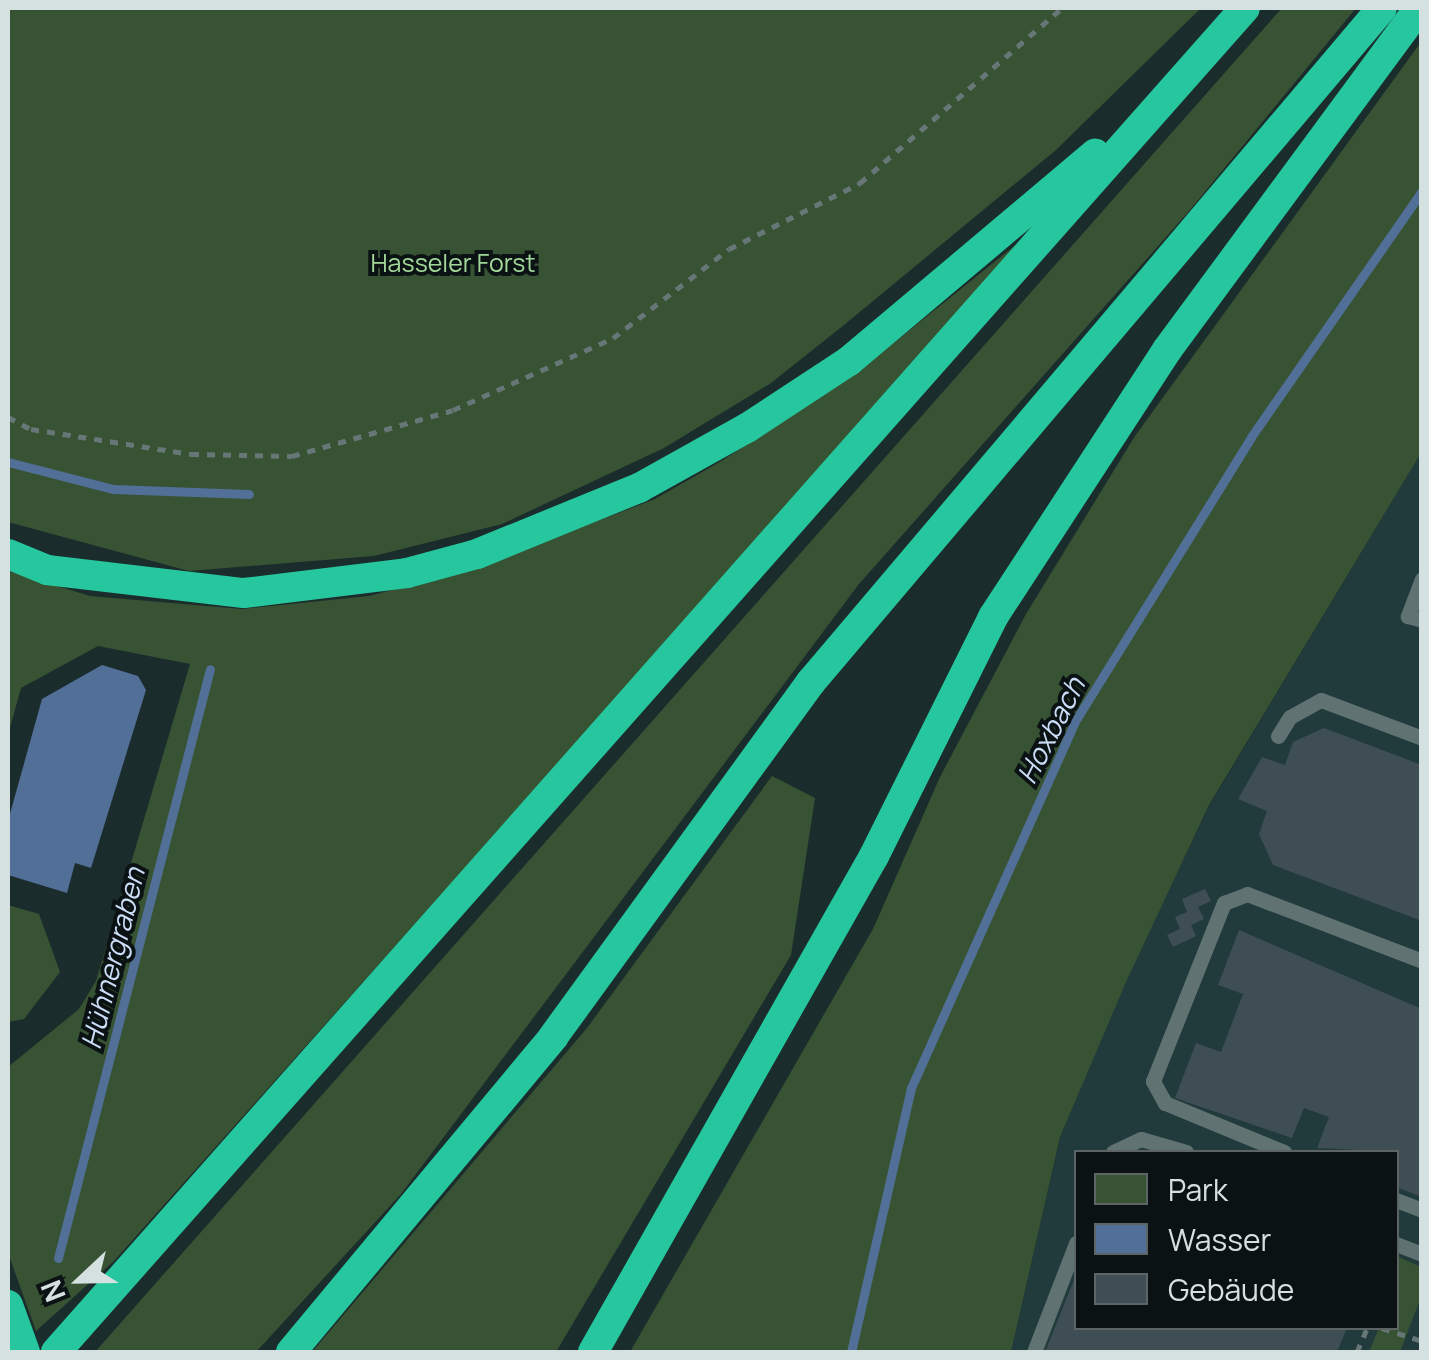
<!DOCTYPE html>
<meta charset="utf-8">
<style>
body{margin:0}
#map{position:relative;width:1429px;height:1360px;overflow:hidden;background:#1b2c2c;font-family:Manrope,sans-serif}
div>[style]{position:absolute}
.built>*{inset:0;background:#213a3b}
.green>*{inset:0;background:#375333}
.water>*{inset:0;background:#526f98}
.stream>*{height:9px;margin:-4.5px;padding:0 4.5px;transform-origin:4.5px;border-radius:4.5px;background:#526f98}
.building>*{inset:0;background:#3f4e55}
.path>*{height:5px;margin-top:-2.5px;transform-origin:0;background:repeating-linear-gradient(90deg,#677676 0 8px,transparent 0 16px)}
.lane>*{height:15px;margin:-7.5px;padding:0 7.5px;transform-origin:7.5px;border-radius:7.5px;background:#607272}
.highway>*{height:30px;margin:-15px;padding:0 15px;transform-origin:15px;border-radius:15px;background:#26c79e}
span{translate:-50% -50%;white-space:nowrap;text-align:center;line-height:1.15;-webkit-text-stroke:8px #0b1213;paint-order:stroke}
.park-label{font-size:25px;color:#a1d798}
.water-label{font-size:28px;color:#cbddf7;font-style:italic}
.frame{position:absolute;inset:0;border:10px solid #d5e0e0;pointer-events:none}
.legend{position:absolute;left:1074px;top:1150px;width:325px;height:180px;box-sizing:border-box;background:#0b1213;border:2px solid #5c6465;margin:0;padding:12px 18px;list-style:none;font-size:30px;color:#d5e0e0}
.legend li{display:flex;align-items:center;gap:20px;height:50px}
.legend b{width:50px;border:2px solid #5c6465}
.north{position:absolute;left:30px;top:1230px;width:100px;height:100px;-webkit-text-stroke:8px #0b1213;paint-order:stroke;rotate:248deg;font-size:28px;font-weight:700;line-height:40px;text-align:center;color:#d5e0e0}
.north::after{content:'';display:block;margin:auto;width:35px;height:45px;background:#d5e0e0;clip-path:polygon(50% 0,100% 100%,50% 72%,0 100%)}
</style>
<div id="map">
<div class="built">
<div style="clip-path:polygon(evenodd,1421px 453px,1421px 1352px,1011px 1352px,1060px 1137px,1125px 982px,1209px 806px,1421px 453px,1076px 1152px,1396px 1152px,1396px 1328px,1076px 1328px,1076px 1152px)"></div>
</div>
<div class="green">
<div style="clip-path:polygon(8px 8px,1201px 8px,1056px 150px,844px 325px,771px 383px,664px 448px,502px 524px,374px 556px,189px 571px,8px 522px)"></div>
<div style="clip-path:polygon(1282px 8px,1356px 8px,1190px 210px,859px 584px,401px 1194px,256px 1352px,95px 1352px)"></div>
<div style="clip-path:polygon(1421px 42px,1421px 453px,1209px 805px,1126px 982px,1060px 1137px,1011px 1352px,630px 1352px,873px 929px,940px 777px,1026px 614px,1135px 436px)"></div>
<div style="clip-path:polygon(1033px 231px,114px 1261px,36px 1331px,8px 1253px,8px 1067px,79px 1009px,96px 981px,190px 664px,98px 646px,21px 688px,8px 735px,8px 571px,90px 596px,242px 609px,369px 596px,481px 566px,655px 499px,723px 460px,850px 378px)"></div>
<div style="clip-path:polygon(772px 776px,815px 798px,791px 955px,556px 1352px,312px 1352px,587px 1028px)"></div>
<div style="clip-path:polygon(8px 905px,39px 914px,60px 972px,24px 1019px,8px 1022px)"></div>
<div style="clip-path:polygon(1397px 1256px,1421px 1267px,1421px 1297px,1400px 1352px,1369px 1352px,1379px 1328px,1396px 1328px)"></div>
</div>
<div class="water">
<div style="clip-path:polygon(102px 665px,138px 676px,146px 690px,91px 868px,75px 863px,67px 893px,8px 875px,8px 821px,42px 699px)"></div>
</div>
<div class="stream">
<div style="left:8px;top:462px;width:108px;rotate:14.4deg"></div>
<div style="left:113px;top:489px;width:136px;rotate:2.1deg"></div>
<div style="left:58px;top:1258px;width:608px;rotate:-75.53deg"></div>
<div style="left:851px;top:1352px;width:271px;rotate:-77.2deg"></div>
<div style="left:911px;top:1088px;width:400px;rotate:-65.9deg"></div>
<div style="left:1074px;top:723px;width:336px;rotate:-58.2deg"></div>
<div style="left:1251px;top:437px;width:300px;rotate:-55.2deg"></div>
</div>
<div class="building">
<div style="clip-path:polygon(1324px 728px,1422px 765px,1422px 921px,1273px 865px,1259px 834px,1267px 811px,1238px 799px,1262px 757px,1285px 765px,1293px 742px)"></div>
<div style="clip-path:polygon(1205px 889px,1211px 901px,1198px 907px,1204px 919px,1191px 925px,1196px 936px,1173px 947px,1167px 935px,1180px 929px,1175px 917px,1187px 912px,1182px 899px)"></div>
<div style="clip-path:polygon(1239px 930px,1422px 1009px,1422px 1197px,1396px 1187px,1396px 1152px,1317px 1148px,1329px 1117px,1304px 1108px,1292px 1138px,1175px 1098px,1196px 1043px,1221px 1052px,1243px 994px,1218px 985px)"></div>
<div style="clip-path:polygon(1076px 1275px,1076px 1328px,1347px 1328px,1337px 1352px,1045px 1352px)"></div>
</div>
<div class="path">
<div style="left:8px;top:417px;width:26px;rotate:28deg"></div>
<div style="left:31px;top:429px;width:162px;rotate:8.9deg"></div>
<div style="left:191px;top:454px;width:101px;rotate:1.1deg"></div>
<div style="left:292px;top:456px;width:167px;rotate:-15.9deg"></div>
<div style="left:453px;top:410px;width:175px;rotate:-24.2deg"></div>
<div style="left:613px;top:338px;width:146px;rotate:-37.5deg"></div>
<div style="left:729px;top:249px;width:147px;rotate:-26.7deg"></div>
<div style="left:860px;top:183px;width:267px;rotate:-40.9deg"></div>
<div style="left:1382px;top:1328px;width:42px;rotate:18deg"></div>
<div style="left:1357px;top:1352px;width:26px;rotate:-67deg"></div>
</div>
<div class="lane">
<div style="left:1422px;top:579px;width:40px;rotate:111deg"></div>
<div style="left:1408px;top:616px;width:15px;rotate:16deg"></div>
<div style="left:1278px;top:736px;width:22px;rotate:-58deg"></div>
<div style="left:1290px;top:717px;width:35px;rotate:-29deg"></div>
<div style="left:1321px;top:700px;width:108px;rotate:20.6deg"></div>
<div style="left:1113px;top:1152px;width:31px;rotate:-25deg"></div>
<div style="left:1141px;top:1139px;width:47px;rotate:16.1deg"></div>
<div style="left:1284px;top:1152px;width:129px;rotate:-157.6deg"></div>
<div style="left:1165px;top:1103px;width:25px;rotate:-119deg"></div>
<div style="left:1153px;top:1081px;width:192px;rotate:-68.3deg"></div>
<div style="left:1224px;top:903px;width:25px;rotate:-21deg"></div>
<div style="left:1247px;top:894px;width:187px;rotate:20.9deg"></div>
<div style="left:1396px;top:1200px;width:28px;rotate:21deg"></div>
<div style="left:1396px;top:1244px;width:28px;rotate:21deg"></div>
<div style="left:1034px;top:1352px;width:117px;rotate:-68.9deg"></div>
</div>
<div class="highway">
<div style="left:8px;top:554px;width:42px;rotate:22.3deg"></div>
<div style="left:47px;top:570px;width:198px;rotate:6.7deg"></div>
<div style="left:244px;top:593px;width:164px;rotate:-7deg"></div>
<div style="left:407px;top:573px;width:73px;rotate:-15.2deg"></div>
<div style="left:477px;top:554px;width:175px;rotate:-22.2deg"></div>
<div style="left:639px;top:488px;width:124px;rotate:-29.1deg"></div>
<div style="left:747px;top:428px;width:122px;rotate:-33.3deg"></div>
<div style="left:849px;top:361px;width:322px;rotate:-40.1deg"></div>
<div style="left:8px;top:1305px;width:50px;rotate:70.1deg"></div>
<div style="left:56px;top:1352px;width:1794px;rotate:-48.5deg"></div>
<div style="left:291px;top:1352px;width:410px;rotate:-50.2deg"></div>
<div style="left:553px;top:1037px;width:439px;rotate:-54deg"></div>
<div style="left:811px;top:682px;width:883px;rotate:-49.73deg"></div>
<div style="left:593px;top:1352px;width:570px;rotate:-60.47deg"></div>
<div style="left:874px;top:856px;width:267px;rotate:-63.5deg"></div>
<div style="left:993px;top:617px;width:319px;rotate:-56.9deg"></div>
<div style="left:1167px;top:350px;width:425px;rotate:-53.6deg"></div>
</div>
<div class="park-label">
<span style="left:453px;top:263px">Hasseler Forst</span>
</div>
<div class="water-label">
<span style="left:1050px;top:730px;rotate:-63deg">Hoxbach</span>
<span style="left:112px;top:958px;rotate:-76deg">Hühnergraben</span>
</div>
<div class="frame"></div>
<ul class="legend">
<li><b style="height:28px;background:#375333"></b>Park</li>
<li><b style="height:28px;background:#526f98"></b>Wasser</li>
<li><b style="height:28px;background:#3f4e55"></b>Gebäude</li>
</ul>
<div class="north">N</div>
</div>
